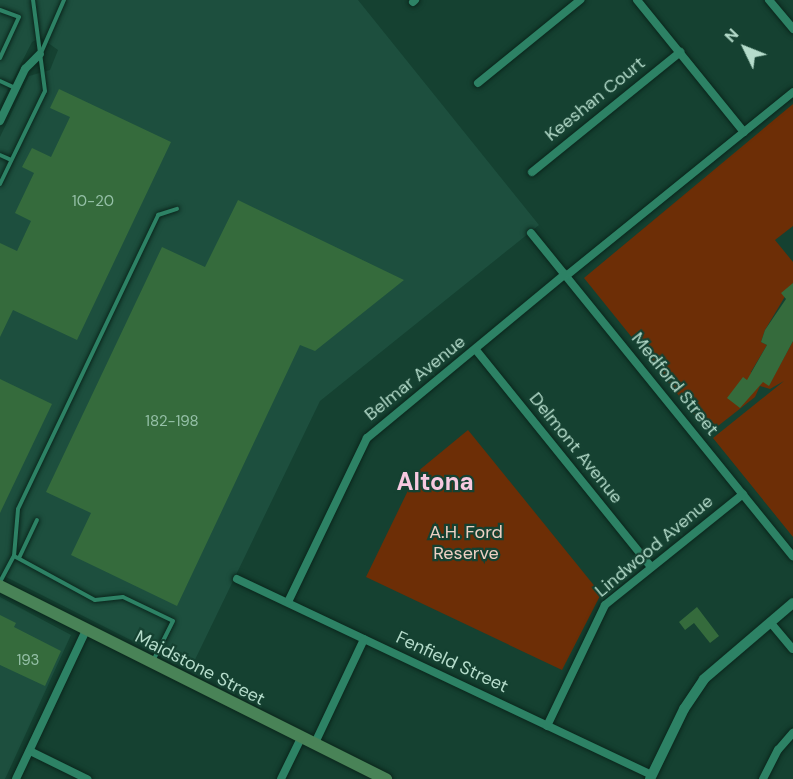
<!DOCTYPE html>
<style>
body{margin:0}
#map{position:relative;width:793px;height:779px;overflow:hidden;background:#154131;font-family:"DM Sans",sans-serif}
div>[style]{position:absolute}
.built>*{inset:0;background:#1d4f3e}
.green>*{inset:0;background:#6d2e06}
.building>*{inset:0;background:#356b3c}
.roads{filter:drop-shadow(0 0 2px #0a251b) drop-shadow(0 0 2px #0a251b)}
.service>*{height:4px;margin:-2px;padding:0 2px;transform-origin:2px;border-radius:2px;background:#2d8265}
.minor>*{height:8px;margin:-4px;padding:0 4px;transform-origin:4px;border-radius:4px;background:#2d8265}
.tertiary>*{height:10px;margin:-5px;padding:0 5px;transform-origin:5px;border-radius:5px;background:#2d8265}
.secondary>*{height:12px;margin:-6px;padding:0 6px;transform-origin:6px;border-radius:6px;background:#498357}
span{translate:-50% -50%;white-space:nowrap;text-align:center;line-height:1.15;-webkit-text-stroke:4.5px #154131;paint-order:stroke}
.number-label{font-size:15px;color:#95c0a7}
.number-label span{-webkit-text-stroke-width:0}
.street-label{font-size:18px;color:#b5dccb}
.park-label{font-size:18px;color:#edd0c3}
.district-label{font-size:24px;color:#f7c9e0;font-weight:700}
.north{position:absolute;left:715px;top:18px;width:60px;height:60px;-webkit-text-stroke:4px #154131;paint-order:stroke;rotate:313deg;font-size:16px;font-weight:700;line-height:24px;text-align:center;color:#b5dccb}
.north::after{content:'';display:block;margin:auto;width:21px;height:27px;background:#b5dccb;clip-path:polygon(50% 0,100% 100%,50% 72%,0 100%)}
</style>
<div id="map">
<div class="built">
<div style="clip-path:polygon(0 0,358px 0,539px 225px,320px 401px,190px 670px,0 574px,0 137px,29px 76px,50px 70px,58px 50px,41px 38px,32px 42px,0 105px)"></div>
<div style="clip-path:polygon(0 597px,71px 635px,5px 779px,0 779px)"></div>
</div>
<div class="green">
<div style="clip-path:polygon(793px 104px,793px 226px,775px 240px,793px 262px,793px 283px,765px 330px,761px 342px,767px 345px,751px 372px,769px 385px,793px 341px,793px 537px,713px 438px,784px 381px,770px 389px,760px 386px,755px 397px,709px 433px,584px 278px)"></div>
<div style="clip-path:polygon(468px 430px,601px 594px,562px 670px,366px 577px,417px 472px)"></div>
</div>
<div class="building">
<div style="clip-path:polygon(59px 89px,171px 142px,77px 340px,13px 310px,0 337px,0 243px,17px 251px,31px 221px,15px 213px,34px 173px,22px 167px,32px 148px,51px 157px,70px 117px,50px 108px)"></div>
<div style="clip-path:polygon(238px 200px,404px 280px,315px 351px,300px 345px,177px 606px,71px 555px,91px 513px,46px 492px,162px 247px,205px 267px)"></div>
<div style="clip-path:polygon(793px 283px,793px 341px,769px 386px,763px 382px,740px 408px,727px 398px,743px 377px,747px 380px,767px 345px,761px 342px,765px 330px,786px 299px,781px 293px)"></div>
<div style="clip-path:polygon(0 379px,52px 404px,0 513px)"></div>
<div style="clip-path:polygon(697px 607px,719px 636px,710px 643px,694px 623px,685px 630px,679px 622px)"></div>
<div style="clip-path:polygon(0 615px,16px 623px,14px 627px,61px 651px,45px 686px,0 665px)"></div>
</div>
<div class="roads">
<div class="service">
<div style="left:0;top:10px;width:20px;rotate:20deg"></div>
<div style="left:19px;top:17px;width:45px;rotate:114.9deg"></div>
<div style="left:41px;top:53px;width:58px;rotate:-66.5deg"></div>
<div style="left:0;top:81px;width:17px;rotate:25deg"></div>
<div style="left:0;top:155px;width:12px;rotate:24deg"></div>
<div style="left:0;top:184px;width:103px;rotate:-64.2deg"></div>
<div style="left:45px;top:91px;width:92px;rotate:-97.5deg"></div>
<div style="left:14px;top:556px;width:92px;rotate:28.5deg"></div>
<div style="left:95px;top:600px;width:28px;rotate:-6deg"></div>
<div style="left:123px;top:597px;width:55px;rotate:25.6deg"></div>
<div style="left:173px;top:621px;width:45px;rotate:116.6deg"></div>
<div style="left:19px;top:558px;width:42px;rotate:-64.7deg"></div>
<div style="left:0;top:582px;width:30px;rotate:-62deg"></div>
<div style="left:14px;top:556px;width:47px;rotate:-85.1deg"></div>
<div style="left:18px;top:509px;width:326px;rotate:-64.5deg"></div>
<div style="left:158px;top:215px;width:20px;rotate:-18deg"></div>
</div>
<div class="minor">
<div style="left:637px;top:0;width:170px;rotate:51deg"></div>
<div style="left:769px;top:0;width:38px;rotate:50deg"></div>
<div style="left:413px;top:2px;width:3px;rotate:-45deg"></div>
<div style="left:478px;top:83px;width:132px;rotate:-39.1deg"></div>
<div style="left:0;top:121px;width:58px;rotate:-64.3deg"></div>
<div style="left:25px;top:69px;width:21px;rotate:-45deg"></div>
<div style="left:532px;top:172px;width:191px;rotate:-39deg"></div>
<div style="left:531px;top:233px;width:416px;rotate:51deg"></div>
<div style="left:566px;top:276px;width:292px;rotate:-39deg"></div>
<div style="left:476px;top:350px;width:279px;rotate:51.1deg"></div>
<div style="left:237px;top:579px;width:459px;rotate:25.3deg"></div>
<div style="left:288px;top:602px;width:182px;rotate:-64.3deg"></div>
<div style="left:367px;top:438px;width:257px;rotate:-39.6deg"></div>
<div style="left:770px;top:622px;width:35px;rotate:50deg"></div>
<div style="left:547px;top:726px;width:134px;rotate:-64.4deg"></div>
<div style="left:605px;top:605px;width:177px;rotate:-38.8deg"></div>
<div style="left:314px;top:745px;width:117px;rotate:-64.7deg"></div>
<div style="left:30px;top:751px;width:64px;rotate:26.2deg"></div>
<div style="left:16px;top:779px;width:165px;rotate:-64.8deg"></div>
<div style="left:281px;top:779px;width:46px;rotate:-64deg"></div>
<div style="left:763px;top:779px;width:33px;rotate:-63deg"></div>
<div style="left:778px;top:750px;width:23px;rotate:-49deg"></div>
</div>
<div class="tertiary">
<div style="left:650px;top:779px;width:78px;rotate:-64.1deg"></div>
<div style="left:684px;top:709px;width:36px;rotate:-56deg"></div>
<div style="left:704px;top:679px;width:117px;rotate:-40.5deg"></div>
</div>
<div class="secondary">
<div style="left:0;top:586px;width:432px;rotate:26.6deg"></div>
</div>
</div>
<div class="number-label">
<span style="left:93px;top:202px">10-20</span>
<span style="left:172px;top:422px">182-198</span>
<span style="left:28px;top:661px">193</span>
</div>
<div class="street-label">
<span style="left:595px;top:99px;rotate:-39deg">Keeshan Court</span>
<span style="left:415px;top:378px;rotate:-39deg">Belmar Avenue</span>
<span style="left:675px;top:384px;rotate:51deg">Medford Street</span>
<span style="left:576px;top:448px;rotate:51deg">Delmont Avenue</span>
<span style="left:654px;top:546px;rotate:-40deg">Lindwood Avenue</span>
<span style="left:452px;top:662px;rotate:25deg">Fenfield Street</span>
<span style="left:200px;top:668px;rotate:27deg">Maidstone Street</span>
</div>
<div class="park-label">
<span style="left:466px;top:543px">A.H. Ford<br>Reserve</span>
</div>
<div class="district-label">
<span style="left:435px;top:482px">Altona</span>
</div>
<div class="north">N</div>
</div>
